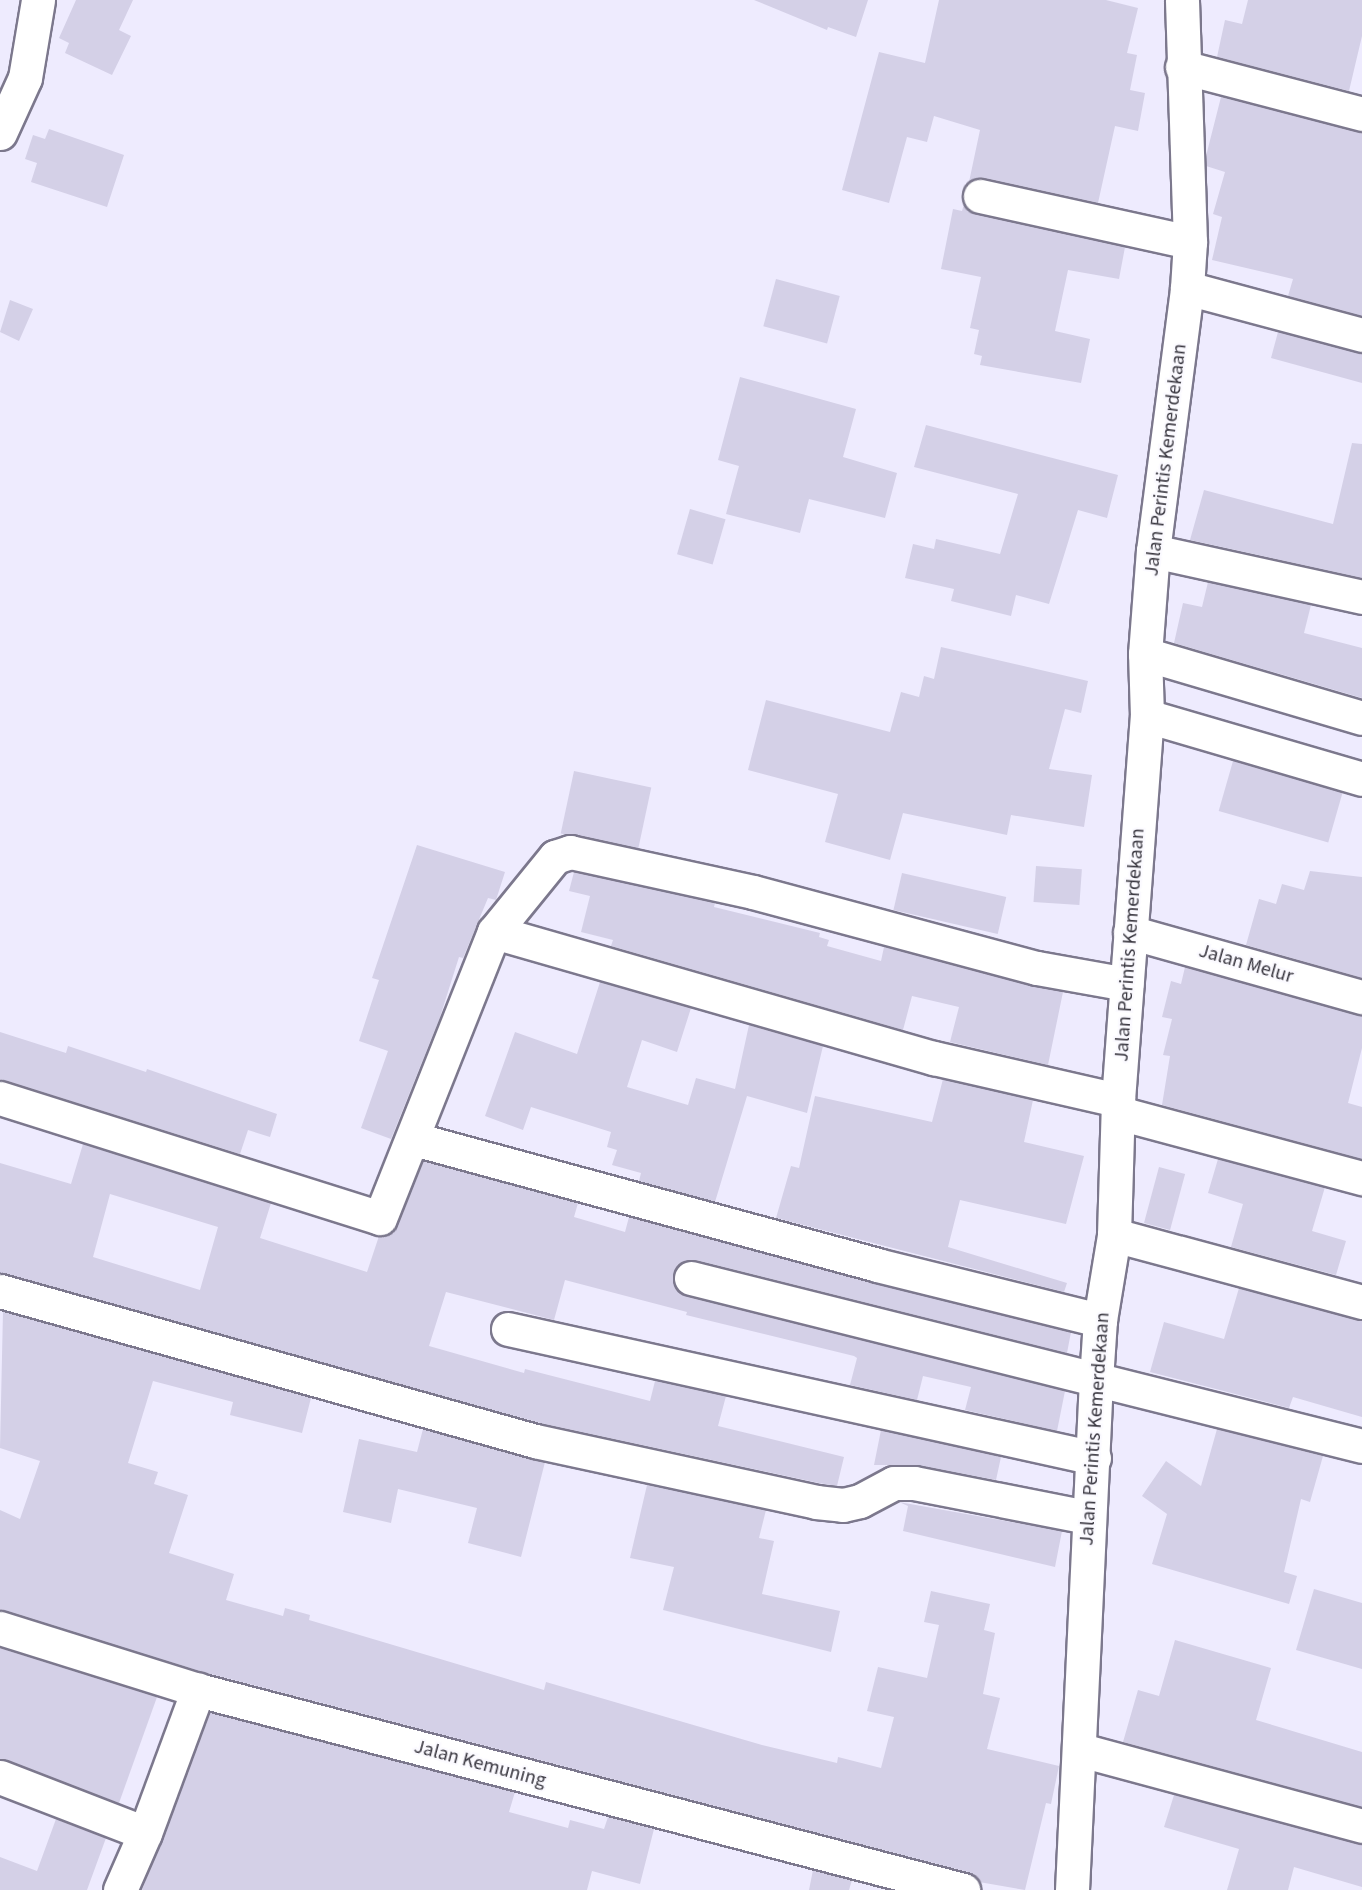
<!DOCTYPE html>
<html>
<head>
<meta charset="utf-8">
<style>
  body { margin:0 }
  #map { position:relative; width:1362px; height:1890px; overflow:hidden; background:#eeebfe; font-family:"Source Sans 3",sans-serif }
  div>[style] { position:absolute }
  .building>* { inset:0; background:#d4d0e7; transform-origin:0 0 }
  .roads { filter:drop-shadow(2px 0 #7c788d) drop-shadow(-2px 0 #7c788d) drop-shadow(0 2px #7c788d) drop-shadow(0 -2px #7c788d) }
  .minor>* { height:33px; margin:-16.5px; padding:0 16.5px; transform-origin:16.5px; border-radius:16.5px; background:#fff }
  span { translate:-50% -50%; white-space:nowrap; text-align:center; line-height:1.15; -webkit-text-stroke:4.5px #fbfaff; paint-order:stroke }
  .street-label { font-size:20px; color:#393740 }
</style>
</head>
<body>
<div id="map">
  <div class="building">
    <i style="clip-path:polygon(76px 0,133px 0,119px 30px,131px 36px,112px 75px,65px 53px,69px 43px,59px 38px)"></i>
    <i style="clip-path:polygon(754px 0,868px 0,856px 37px,828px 27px,827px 30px)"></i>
    <i style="clip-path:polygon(939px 0,1106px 0,1138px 8px,1127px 53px,1137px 55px,1130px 90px,1145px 93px,1138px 131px,1115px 126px,1098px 203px,984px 178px,969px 182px,980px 130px,934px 116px,927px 142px,907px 137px,889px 203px,842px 190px,879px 52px,925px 63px)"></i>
    <i style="clip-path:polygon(1248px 0,1362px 0,1362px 36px,1349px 91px,1217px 57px,1225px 20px,1242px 24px)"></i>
    <i style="clip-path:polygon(1221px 97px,1362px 132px,1362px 316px,1288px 296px,1293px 279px,1212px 260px,1222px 217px,1213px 214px,1225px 172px,1206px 166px,1206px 156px)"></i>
    <i style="clip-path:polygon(49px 129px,124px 155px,107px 207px,31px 182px,37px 163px,25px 159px,33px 135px,45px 139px)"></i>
    <i style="clip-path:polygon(964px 204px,976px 214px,1125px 247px,1119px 279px,1068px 270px,1055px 331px,1090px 339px,1081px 383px,980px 365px,982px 356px,974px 354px,979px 330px,970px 328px,981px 277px,941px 269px,953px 209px,962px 211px)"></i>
    <i style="left:776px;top:279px;width:66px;height:49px;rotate:15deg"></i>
    <i style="clip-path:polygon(10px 300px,33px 309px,19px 341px,0 332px)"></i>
    <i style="clip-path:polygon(1278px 332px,1362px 353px,1362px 383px,1271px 358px)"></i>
    <i style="clip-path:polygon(740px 377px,856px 409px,843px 457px,897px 473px,885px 518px,809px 499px,800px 533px,726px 514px,739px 466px,718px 460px)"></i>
    <i style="clip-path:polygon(926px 425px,1118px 475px,1107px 518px,1078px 510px,1049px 604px,1016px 595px,1011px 616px,951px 601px,954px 589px,905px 578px,913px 544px,934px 549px,936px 539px,1000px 554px,1018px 494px,914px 467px)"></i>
    <i style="clip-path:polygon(1352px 443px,1362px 444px,1362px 578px,1190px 540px,1204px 490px,1333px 524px)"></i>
    <i style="left:690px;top:509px;width:37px;height:47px;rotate:16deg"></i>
    <i style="clip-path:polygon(1208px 582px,1311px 605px,1304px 633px,1362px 648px,1362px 698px,1174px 643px,1183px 603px,1202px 607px)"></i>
    <i style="clip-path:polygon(941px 647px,1088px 681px,1081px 713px,1065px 709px,1049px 769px,1092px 775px,1084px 827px,1011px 815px,1007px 835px,903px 813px,890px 860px,825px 842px,838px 794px,748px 770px,766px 700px,890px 732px,901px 692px,919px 697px,924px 676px,934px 679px)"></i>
    <i style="left:1233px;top:761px;width:114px;height:52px;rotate:16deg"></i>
    <i style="left:574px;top:771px;width:79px;height:64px;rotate:12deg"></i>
    <i style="clip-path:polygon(417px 845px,505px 872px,496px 900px,488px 898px,463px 958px,459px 957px,440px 1017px,391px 1139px,361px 1128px,388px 1051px,359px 1041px,379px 980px,372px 978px)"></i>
    <i style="left:1036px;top:866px;width:46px;height:36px;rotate:4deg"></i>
    <i style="clip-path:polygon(1310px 871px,1362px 877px,1362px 978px,1246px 945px,1259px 899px,1276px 904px,1282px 884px,1304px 890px)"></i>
    <i style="clip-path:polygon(574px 872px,715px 903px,714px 907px,820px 933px,819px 937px,829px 940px,827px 946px,881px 961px,884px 947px,1063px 992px,1048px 1065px,950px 1042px,959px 1007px,912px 996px,903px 1030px,611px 946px,613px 940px,581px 932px,590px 896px,569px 891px)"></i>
    <i style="left:902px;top:873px;width:107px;height:38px;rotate:13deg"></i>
    <i style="clip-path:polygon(1185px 967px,1362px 1015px,1362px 1048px,1348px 1103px,1362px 1107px,1362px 1159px,1162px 1105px,1170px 1056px,1163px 1055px,1172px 1019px,1162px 1017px,1171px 981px,1181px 984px)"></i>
    <i style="clip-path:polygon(600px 982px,691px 1008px,677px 1052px,642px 1040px,627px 1087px,688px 1105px,696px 1078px,735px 1089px,749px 1025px,823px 1046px,807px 1113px,747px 1096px,715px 1202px,639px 1181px,641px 1173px,612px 1165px,617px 1150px,607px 1147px,611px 1132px,531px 1107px,523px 1130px,485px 1116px,515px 1032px,577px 1054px)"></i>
    <i style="clip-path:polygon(0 1032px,66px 1053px,68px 1046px,146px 1072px,147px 1069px,277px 1114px,270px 1137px,248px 1130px,240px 1154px,0 1079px)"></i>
    <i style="clip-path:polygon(943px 1079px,1033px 1100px,1024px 1142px,1084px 1156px,1066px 1224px,960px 1200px,948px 1247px,1067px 1283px,1064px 1292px,776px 1218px,791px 1166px,799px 1168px,815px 1096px,932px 1122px)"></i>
    <i style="clip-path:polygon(evenodd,83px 1144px,271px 1203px,260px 1238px,367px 1272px,379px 1236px,394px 1233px,423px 1161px,578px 1203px,574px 1217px,625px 1232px,629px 1217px,1071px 1332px,1067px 1353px,696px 1260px,678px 1265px,673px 1274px,678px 1291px,686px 1296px,1065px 1391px,1057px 1431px,965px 1410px,971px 1387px,923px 1376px,917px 1400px,850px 1385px,857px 1358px,854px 1356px,686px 1315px,687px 1312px,565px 1280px,554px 1320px,446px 1292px,429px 1346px,524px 1373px,525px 1369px,650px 1401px,655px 1381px,726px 1396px,718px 1426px,844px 1457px,837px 1486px,819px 1483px,540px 1423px,0 1273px,0 1163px,71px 1184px,83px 1144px,110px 1194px,218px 1227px,200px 1290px,93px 1257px,110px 1194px)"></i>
    <i style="clip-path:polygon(1218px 1159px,1325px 1187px,1312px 1231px,1346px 1241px,1336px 1275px,1231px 1247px,1243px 1204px,1208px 1193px)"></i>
    <i style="left:1159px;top:1167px;width:27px;height:58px;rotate:15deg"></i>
    <i style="clip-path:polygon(1239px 1288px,1362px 1320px,1362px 1417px,1293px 1397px,1289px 1408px,1150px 1372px,1164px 1322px,1224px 1339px)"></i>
    <i style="clip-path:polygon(3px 1311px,311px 1398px,302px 1433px,230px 1415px,233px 1402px,153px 1381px,128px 1463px,158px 1472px,154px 1484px,188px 1495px,169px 1553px,234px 1574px,226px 1600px,283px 1616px,285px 1608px,310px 1615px,309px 1620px,544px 1690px,546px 1682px,762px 1745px,837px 1763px,838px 1757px,881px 1768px,894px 1717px,867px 1711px,878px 1667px,927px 1678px,939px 1625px,924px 1622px,931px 1591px,990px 1604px,984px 1630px,995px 1633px,983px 1694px,1000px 1698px,987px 1749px,1059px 1766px,1051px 1804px,1046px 1803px,1025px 1890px,979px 1882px,968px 1872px,203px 1672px,0 1610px,0 1510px,20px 1519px,40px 1461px,0 1448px)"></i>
    <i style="clip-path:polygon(423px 1429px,545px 1462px,521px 1557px,468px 1543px,477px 1508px,398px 1489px,391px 1523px,343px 1512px,359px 1439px,417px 1452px)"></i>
    <i style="clip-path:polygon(1217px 1429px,1323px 1456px,1310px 1502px,1301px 1499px,1284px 1572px,1297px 1576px,1289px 1604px,1152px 1564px,1167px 1514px,1142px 1496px,1166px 1461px,1201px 1486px)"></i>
    <i style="clip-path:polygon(881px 1430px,1001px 1457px,996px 1480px,917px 1465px,874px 1465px)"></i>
    <i style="clip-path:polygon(647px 1485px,766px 1510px,759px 1538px,774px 1541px,762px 1594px,840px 1611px,831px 1652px,663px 1610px,674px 1567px,630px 1558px)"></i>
    <i style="clip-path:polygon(899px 1502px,1062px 1531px,1055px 1567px,903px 1531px,908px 1506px)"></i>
    <i style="clip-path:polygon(1314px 1589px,1362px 1603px,1362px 1669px,1296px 1650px)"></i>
    <i style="clip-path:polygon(1175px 1640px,1271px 1668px,1256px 1720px,1362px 1752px,1362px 1807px,1123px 1742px,1138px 1690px,1159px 1696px)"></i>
    <i style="clip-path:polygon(0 1648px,157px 1697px,119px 1803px,0 1759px)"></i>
    <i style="clip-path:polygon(210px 1712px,515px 1792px,509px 1812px,568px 1828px,570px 1820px,604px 1829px,608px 1817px,654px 1829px,640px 1884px,592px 1871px,587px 1890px,142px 1890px)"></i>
    <i style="clip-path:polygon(1174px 1795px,1362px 1844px,1362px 1887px,1294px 1867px,1288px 1890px,1227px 1890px,1239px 1849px,1164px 1827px)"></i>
    <i style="clip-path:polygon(56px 1819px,106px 1838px,87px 1890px,0 1890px,0 1857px,37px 1871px)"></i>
    <i style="clip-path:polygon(813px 1870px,852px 1880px,849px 1890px,809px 1890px)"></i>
  </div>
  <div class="roads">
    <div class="minor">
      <i style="left:1182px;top:67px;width:186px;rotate:14.6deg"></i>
      <i style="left:0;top:133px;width:60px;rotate:-65.6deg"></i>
      <i style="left:25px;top:78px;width:79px;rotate:-80.5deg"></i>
      <i style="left:980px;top:196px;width:215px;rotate:12.4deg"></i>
      <i style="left:1187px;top:288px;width:181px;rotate:15deg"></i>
      <i style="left:1153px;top:551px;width:214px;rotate:12.4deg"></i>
      <i style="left:1145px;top:654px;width:226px;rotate:16.4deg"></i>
      <i style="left:1147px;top:716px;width:224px;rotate:16.3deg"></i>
      <i style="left:494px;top:932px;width:458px;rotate:16deg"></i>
      <i style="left:934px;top:1058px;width:189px;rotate:12.9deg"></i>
      <i style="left:1130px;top:932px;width:241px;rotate:15.7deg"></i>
      <i style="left:0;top:1098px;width:398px;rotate:17.5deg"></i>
      <i style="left:380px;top:1218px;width:308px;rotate:-68.3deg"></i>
      <i style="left:494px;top:932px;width:97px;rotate:-50.9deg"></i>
      <i style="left:555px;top:857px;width:16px;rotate:-18deg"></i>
      <i style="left:570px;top:852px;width:187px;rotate:12.3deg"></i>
      <i style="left:753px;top:892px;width:294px;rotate:15deg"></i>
      <i style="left:1037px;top:968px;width:91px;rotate:10.1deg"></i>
      <i style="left:1119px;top:1113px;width:252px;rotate:15deg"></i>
      <i style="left:414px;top:1139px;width:480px;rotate:15.2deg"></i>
      <i style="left:877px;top:1265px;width:230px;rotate:13.9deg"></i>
      <i style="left:1114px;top:1235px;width:257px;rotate:15.1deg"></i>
      <i style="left:691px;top:1278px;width:692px;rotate:14.06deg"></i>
      <i style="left:0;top:1291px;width:556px;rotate:15.66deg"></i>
      <i style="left:535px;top:1441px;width:288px;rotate:12.2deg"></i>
      <i style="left:816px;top:1502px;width:27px;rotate:6deg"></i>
      <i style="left:843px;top:1505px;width:17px;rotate:-13deg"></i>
      <i style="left:860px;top:1501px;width:38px;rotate:-28deg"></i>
      <i style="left:894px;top:1483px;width:20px"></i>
      <i style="left:914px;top:1483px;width:177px;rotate:11.1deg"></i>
      <i style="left:508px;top:1329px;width:600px;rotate:12.41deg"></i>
      <i style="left:0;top:1628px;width:207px;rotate:17.4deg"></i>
      <i style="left:198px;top:1690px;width:791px;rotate:14.65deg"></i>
      <i style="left:1081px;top:1750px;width:291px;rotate:15.1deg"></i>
      <i style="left:0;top:1777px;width:155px;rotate:21.1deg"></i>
      <i style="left:120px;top:1890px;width:62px;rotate:-66.3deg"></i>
      <i style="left:145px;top:1833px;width:153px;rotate:-69.7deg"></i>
      <i style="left:1072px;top:1890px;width:511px;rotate:-87.31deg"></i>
      <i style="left:1096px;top:1380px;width:60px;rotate:-86.2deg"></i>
      <i style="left:1100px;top:1320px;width:86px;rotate:-80.6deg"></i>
      <i style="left:1114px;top:1235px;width:135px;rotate:-88.3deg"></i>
      <i style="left:1118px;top:1100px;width:385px;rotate:-85.7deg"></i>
      <i style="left:1147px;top:716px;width:62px;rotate:-91.8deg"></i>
      <i style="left:1145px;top:654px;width:103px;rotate:-85.6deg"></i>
      <i style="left:1153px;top:551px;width:265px;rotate:-82.6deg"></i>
      <i style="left:1187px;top:288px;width:46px;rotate:-86.3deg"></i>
      <i style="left:1190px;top:242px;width:242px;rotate:-91.9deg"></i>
    </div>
  </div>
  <div class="street-label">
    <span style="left:1166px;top:460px;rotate:-83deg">Jalan Perintis Kemerdekaan</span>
    <span style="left:1130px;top:945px;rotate:-86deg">Jalan Perintis Kemerdekaan</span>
    <span style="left:1246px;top:964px;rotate:16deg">Jalan Melur</span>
    <span style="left:1095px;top:1429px;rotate:-86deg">Jalan Perintis Kemerdekaan</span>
    <span style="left:480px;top:1764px;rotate:15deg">Jalan Kemuning</span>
  </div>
</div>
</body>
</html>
